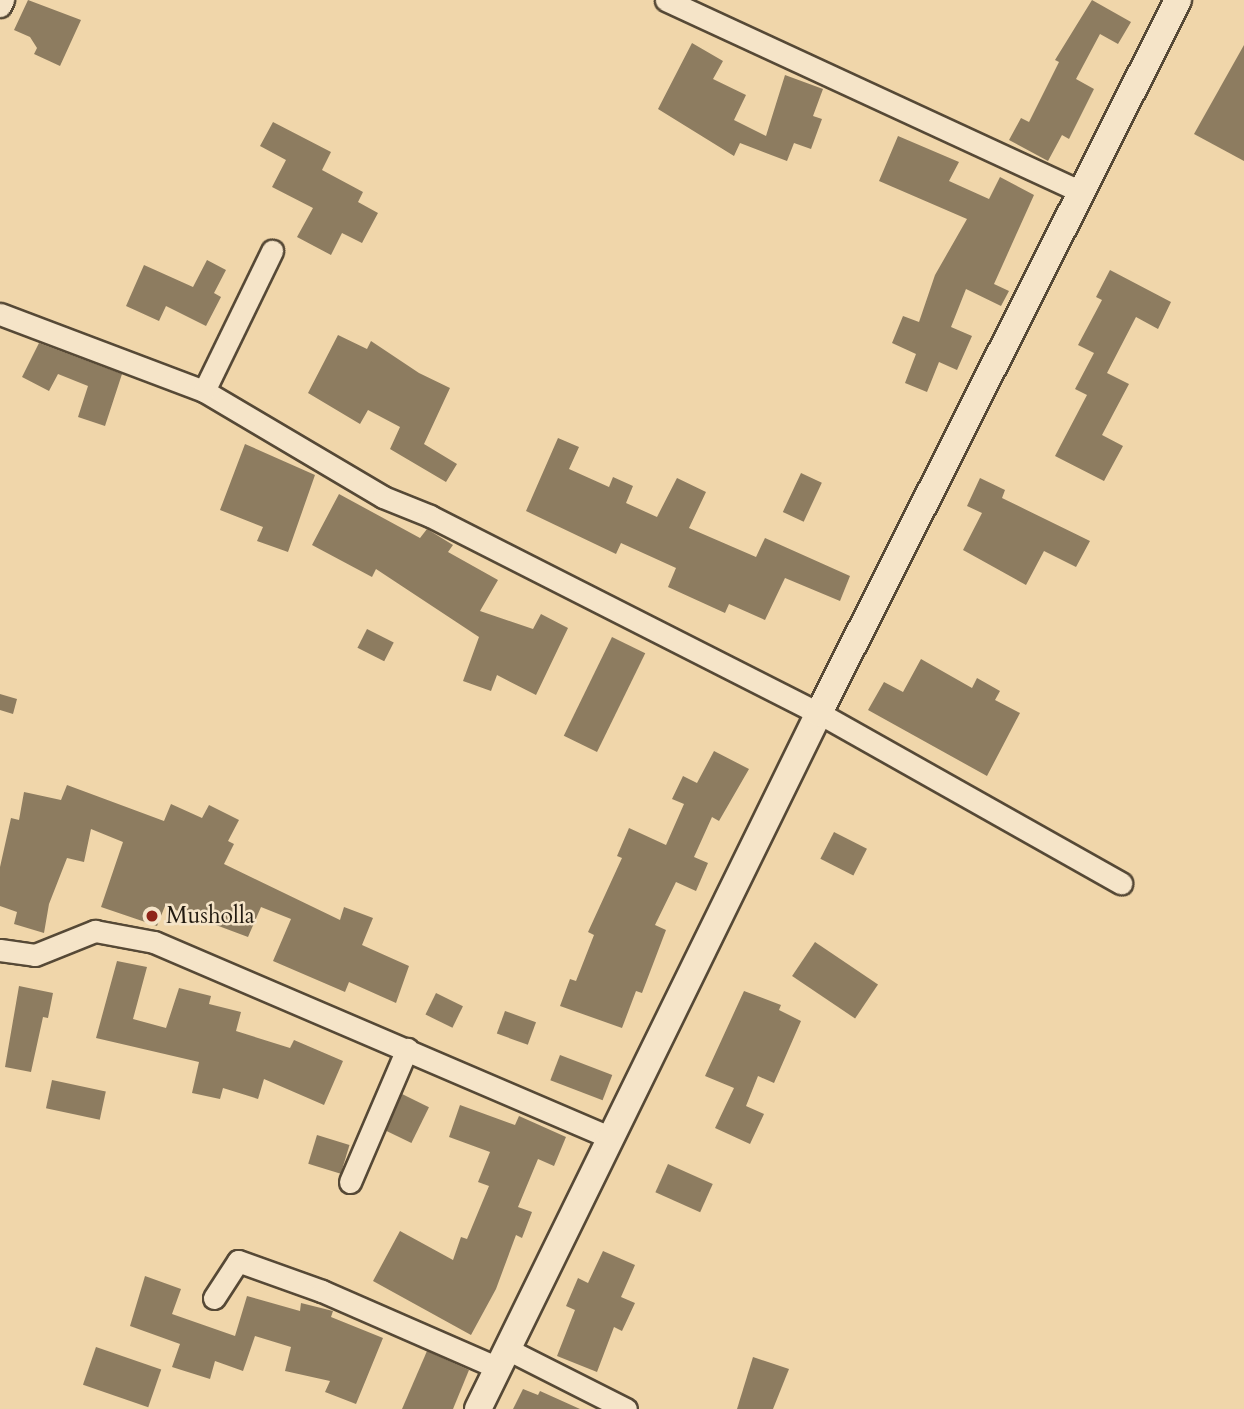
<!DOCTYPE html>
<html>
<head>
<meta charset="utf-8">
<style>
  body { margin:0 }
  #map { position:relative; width:1244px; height:1409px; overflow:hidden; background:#f0d6aa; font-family:Cardo,serif }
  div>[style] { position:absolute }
  .building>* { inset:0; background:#8d7c60; transform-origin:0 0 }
  .roads { filter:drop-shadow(2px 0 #564936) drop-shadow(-2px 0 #564936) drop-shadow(0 2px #564936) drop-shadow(0 -2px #564936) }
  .minor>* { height:21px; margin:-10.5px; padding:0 10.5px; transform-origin:10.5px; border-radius:10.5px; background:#f5e4c8 }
  .tertiary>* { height:26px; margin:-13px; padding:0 13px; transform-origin:13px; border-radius:13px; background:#f5e4c8 }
  .dots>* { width:19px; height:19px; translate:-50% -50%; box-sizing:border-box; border:4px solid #f5e4c8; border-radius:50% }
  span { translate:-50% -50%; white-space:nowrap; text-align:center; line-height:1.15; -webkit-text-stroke:5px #f5e4c8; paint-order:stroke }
  .poi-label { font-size:23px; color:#221a10 }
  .left { translate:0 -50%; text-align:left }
</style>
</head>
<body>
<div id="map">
  <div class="building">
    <i style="clip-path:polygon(28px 0,81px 20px,60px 66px,34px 54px,37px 48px,30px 37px,14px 30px)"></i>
    <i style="clip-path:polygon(1092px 0,1131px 22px,1118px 44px,1100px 34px,1076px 79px,1094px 89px,1069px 139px,1062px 135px,1048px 161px,1009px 140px,1021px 118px,1029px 122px,1059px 62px,1055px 60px)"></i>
    <i style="clip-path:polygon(692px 43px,723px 61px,713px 79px,746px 95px,734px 120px,766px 136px,785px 75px,823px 89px,813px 116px,822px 119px,811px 149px,794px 143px,787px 161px,740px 143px,734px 156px,658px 109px)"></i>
    <i style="clip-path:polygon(1244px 45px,1244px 161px,1194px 134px)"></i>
    <i style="clip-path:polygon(273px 122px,331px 152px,322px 170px,363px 192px,358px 202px,378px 213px,362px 243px,342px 233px,331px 255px,297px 237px,313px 208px,272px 187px,286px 160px,260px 146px)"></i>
    <i style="clip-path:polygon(898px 136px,959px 162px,949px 181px,989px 199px,1000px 177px,1034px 195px,994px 284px,1009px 291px,1001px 306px,966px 289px,951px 327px,972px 336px,957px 370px,939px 362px,927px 392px,905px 383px,916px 354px,892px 343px,903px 316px,919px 322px,935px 275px,967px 219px,879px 181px)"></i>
    <i style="clip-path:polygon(207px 260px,226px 270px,214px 293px,221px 297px,206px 326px,166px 306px,159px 321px,126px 306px,144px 265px,193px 287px)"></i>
    <i style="clip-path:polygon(1110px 270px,1171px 302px,1158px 329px,1136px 317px,1107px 373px,1129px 384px,1102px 435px,1123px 446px,1104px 481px,1055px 456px,1087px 395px,1075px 389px,1094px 353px,1078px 345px,1102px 300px,1096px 297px)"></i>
    <i style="clip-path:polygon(338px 335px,367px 349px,371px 341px,419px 373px,450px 388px,424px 444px,457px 464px,446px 482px,390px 449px,400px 427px,368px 410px,360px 424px,308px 393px)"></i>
    <i style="clip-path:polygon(39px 343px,122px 374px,105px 426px,78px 417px,88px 386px,58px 374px,49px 391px,22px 377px)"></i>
    <i style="clip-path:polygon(558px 438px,579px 447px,569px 469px,609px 487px,613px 477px,633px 486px,626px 503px,657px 517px,677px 478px,706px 492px,689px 528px,756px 557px,765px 538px,850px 576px,840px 601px,785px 578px,765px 620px,729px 604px,725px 613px,668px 587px,676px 568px,621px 543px,616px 554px,526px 511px)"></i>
    <i style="clip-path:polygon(245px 444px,315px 475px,288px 552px,257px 541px,263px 527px,220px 510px)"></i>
    <i style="left:801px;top:473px;width:23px;height:43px;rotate:25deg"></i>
    <i style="clip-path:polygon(980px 478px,1005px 490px,1002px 498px,1090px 541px,1076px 567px,1044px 551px,1026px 585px,963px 550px,982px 513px,967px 506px)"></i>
    <i style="clip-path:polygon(339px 494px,420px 538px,427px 529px,453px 545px,448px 552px,498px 580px,480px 611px,533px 629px,541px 614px,568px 628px,536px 695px,497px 675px,491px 691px,463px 681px,479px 637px,376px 569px,372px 577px,312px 545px)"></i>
    <i style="left:367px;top:629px;width:30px;height:21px;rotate:27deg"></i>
    <i style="left:612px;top:637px;width:37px;height:110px;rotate:26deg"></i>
    <i style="clip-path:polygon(921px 659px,972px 688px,977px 678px,1000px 691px,995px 700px,1020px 713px,987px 776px,868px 710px,884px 682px,903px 692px)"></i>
    <i style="clip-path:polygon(0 694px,17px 699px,13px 714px,0 710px)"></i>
    <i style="clip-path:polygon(714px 751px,749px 769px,719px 821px,712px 817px,694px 857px,708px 863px,696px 891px,676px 882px,655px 925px,666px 930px,642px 993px,636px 991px,622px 1028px,560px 1006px,570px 979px,576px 981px,594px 935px,588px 932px,622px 858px,617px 856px,629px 828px,666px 845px,684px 804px,672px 799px,683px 776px,697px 783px)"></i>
    <i style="clip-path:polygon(67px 785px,164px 821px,171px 804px,202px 818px,209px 805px,239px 820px,228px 841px,234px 844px,224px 864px,340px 920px,344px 907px,373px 918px,362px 945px,409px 966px,396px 1003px,349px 982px,345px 992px,273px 961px,291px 919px,261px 907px,248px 937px,165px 906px,157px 926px,101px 907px,123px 842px,91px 829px,84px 862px,67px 858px,49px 904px,44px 933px,14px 924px,17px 912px,0 906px,0 867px,11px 818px,19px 820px,24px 792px,61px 800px)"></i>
    <i style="left:834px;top:832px;width:37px;height:30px;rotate:27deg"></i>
    <i style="left:815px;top:942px;width:76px;height:41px;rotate:34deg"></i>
    <i style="clip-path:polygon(117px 961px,147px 967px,133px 1019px,166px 1028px,179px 988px,211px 996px,209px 1004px,241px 1012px,236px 1031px,290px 1048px,294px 1040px,343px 1061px,324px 1105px,264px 1079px,258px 1099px,223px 1088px,220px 1099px,192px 1093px,199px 1062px,96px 1038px)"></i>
    <i style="clip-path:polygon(19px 986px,53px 993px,48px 1018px,43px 1017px,31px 1072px,5px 1067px)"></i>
    <i style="clip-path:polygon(744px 991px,781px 1005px,779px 1010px,801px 1021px,774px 1083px,758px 1076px,746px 1106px,764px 1114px,750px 1144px,715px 1128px,734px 1088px,705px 1076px)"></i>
    <i style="left:436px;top:993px;width:30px;height:24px;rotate:26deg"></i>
    <i style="left:505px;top:1011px;width:33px;height:24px;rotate:20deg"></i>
    <i style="left:560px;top:1055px;width:56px;height:27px;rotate:21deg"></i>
    <i style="left:52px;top:1080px;width:55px;height:29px;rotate:12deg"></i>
    <i style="left:402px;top:1094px;width:30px;height:40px;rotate:26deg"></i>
    <i style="clip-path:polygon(460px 1105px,515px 1125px,519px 1116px,566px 1137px,554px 1166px,538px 1159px,518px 1207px,532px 1212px,522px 1238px,516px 1235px,496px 1289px,471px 1335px,373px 1281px,400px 1231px,453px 1260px,461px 1237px,467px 1239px,489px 1186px,478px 1182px,490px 1152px,449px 1137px)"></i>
    <i style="left:317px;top:1135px;width:34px;height:30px;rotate:17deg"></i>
    <i style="left:668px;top:1164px;width:49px;height:31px;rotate:24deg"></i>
    <i style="clip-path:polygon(603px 1251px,635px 1265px,621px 1297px,635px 1303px,622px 1331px,614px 1327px,597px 1372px,557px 1356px,575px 1310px,566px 1306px,578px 1278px,588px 1283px)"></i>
    <i style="clip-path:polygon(145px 1276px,181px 1289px,172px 1314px,235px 1336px,247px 1296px,300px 1311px,301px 1303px,333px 1311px,331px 1317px,383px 1338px,356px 1404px,325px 1392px,330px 1381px,285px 1371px,291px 1347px,255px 1336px,243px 1371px,215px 1361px,210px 1379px,172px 1367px,180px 1344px,130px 1326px)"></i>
    <i style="left:96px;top:1347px;width:69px;height:40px;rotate:19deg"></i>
    <i style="clip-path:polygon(427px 1351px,469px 1370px,453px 1409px,402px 1409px)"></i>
    <i style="clip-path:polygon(753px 1357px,789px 1369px,773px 1409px,737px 1409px)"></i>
    <i style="clip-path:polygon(523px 1389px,538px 1395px,540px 1391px,580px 1409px,513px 1409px)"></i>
  </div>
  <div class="roads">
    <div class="minor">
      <i style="left:666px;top:0;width:456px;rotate:24.8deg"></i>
      <i style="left:0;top:6px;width:7px;rotate:-63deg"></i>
      <i style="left:0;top:314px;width:218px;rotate:20.7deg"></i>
      <i style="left:204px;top:391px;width:208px;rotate:30.6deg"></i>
      <i style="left:383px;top:497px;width:51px;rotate:22deg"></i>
      <i style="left:430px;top:516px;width:436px;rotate:26.9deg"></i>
      <i style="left:819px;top:713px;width:347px;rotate:29.4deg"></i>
      <i style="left:204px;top:391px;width:156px;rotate:-64.1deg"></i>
      <i style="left:0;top:950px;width:35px;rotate:8deg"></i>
      <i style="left:35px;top:955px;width:65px;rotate:-21.8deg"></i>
      <i style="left:95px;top:931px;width:60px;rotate:10.6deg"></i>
      <i style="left:154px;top:942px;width:495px;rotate:23.2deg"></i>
      <i style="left:350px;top:1182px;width:145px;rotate:-66.8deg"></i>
      <i style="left:214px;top:1298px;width:44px;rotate:-57deg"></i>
      <i style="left:238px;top:1261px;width:89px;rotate:19.7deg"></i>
      <i style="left:322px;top:1291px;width:192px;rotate:23.6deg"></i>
      <i style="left:509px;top:1350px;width:131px;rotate:26.8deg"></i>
    </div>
    <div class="tertiary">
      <i style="left:478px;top:1409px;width:775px;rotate:-63.9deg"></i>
      <i style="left:819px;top:713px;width:798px;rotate:-63.27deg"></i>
    </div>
  </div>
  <div class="dots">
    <i style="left:152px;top:916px;background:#8f2418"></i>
  </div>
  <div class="poi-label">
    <span class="left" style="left:166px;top:916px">Musholla</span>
  </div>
</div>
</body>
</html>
